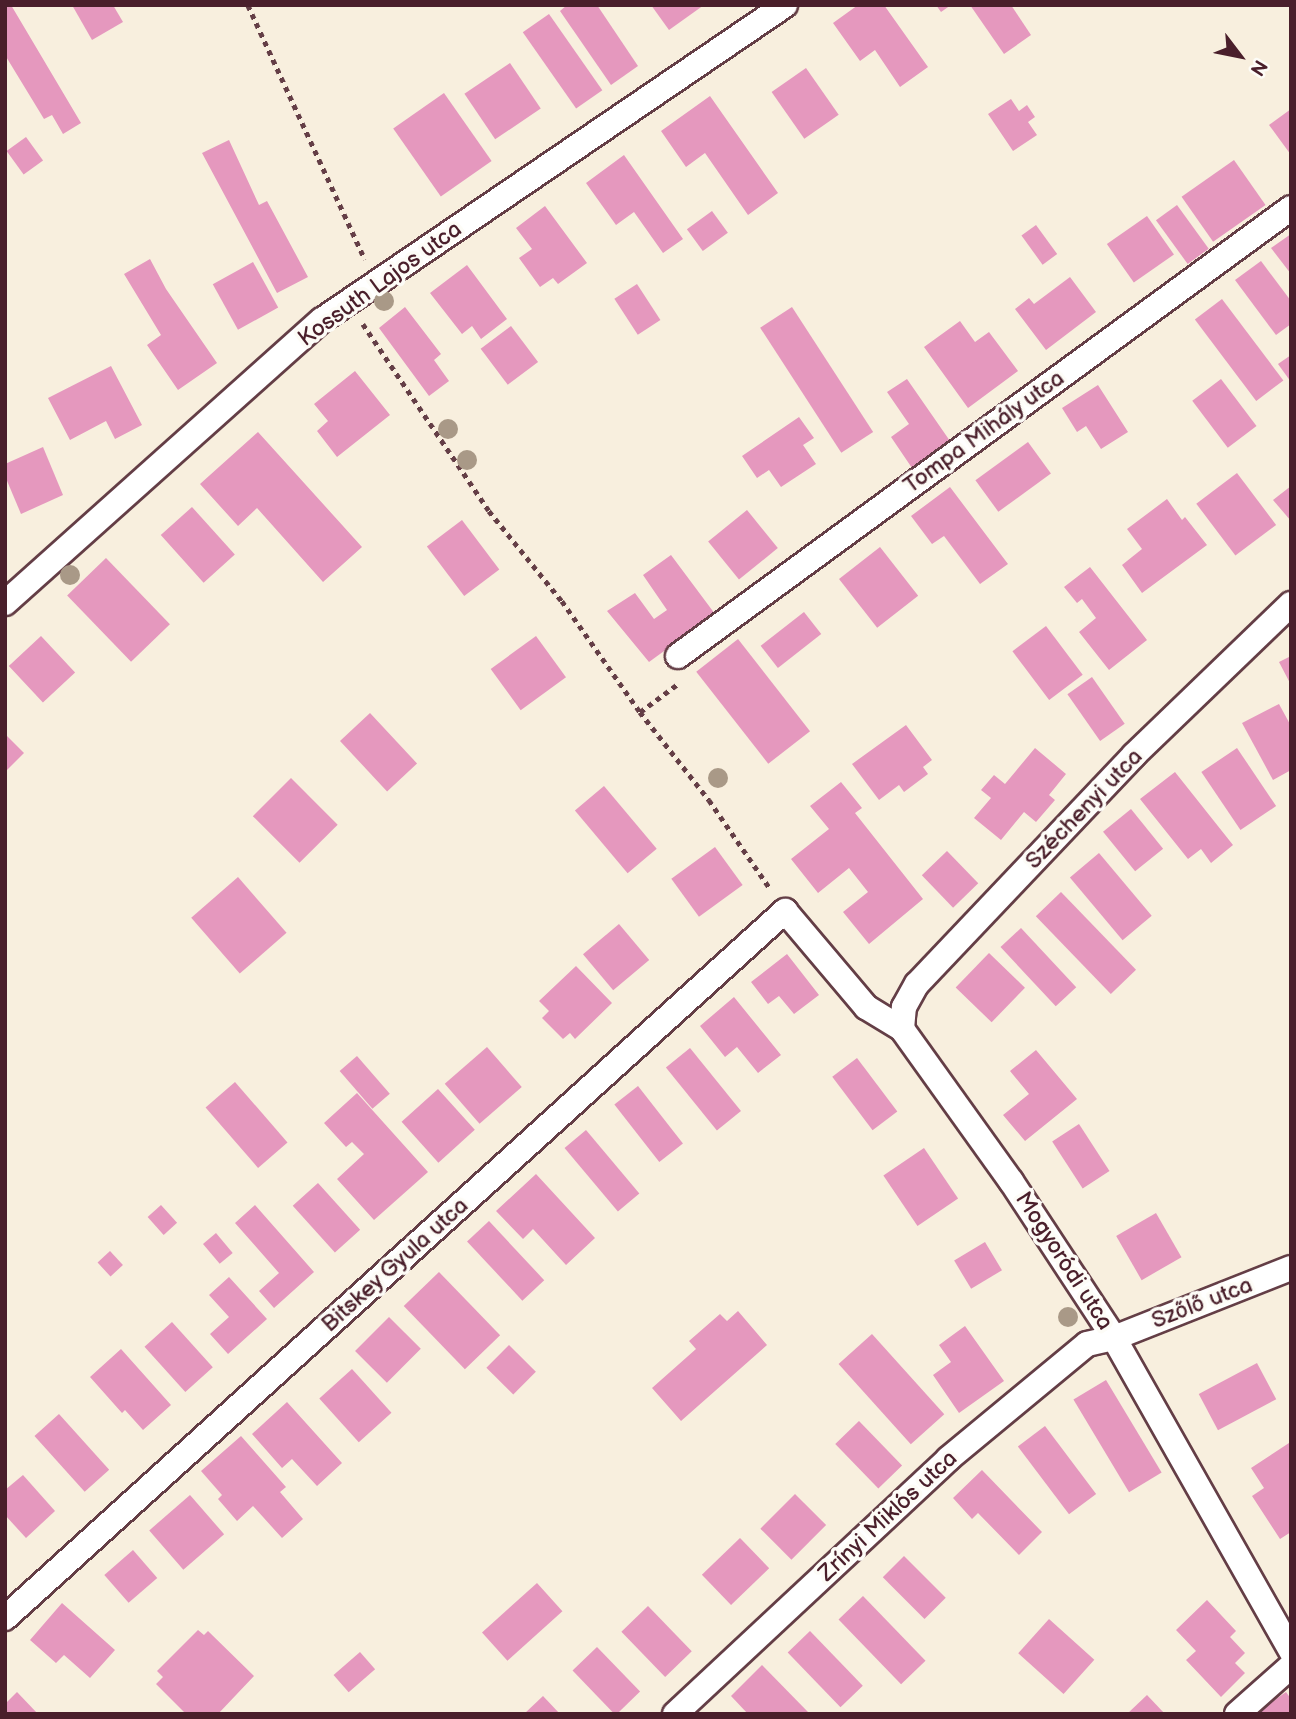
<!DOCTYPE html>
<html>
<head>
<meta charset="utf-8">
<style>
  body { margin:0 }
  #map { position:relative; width:1296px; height:1719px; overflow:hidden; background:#f8efde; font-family:"Balsamiq Sans",sans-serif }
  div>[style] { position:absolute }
  .building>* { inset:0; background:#e598be; transform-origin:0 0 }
  .path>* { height:4.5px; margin-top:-2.25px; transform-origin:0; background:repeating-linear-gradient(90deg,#643e46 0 5px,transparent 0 10px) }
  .roads { filter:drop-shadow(2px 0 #643e46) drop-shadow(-2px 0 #643e46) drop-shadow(0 2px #643e46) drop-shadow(0 -2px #643e46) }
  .street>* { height:24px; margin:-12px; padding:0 12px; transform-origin:12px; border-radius:12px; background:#fff }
  .trees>* { width:20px; height:20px; margin:-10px; border-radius:50%; background:#a99987 }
  span { translate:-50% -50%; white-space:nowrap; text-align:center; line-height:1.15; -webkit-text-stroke:7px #fdfcf7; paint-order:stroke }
  .street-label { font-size:23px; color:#4a1f2b }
  .frame { position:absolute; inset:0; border:7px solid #4a1f2b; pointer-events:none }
  .north { position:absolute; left:1205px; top:21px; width:70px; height:70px; -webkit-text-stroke:5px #fdfcf7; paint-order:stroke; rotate:122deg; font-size:19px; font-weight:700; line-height:28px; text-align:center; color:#4a1f2b }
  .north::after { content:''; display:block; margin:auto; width:24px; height:32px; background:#4a1f2b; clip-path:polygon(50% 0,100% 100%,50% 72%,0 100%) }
</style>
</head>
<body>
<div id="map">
  <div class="building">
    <i style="clip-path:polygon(5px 5px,11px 5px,81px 123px,63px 134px,52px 115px,44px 119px,5px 55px)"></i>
    <i style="clip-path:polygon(72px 5px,113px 5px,123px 22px,92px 40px)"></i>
    <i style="clip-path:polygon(567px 5px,597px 5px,638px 66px,611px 85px,560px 11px)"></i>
    <i style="clip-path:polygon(651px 5px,704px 5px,669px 30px)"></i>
    <i style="clip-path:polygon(858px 5px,884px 5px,928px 67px,900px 87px,875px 50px,860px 61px,833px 23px)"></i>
    <i style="clip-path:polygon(936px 5px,951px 5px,941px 12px)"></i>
    <i style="clip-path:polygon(970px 5px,1011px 5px,1031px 35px,1004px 54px)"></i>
    <i style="left:549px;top:14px;width:93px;height:32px;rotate:55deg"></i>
    <i style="left:510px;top:63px;width:55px;height:55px;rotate:56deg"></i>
    <i style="left:806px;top:68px;width:57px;height:42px;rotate:55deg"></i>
    <i style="left:444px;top:93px;width:83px;height:62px;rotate:55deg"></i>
    <i style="clip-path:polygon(710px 96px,778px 193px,748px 215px,705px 153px,686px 167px,661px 131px)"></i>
    <i style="clip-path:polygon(1011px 99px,1019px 111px,1027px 105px,1035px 117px,1028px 122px,1037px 135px,1013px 151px,988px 114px)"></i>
    <i style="clip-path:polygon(1291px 109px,1291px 155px,1269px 125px)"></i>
    <i style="left:26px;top:137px;width:29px;height:24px;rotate:54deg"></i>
    <i style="clip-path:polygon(229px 140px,259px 205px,267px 201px,308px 277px,277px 293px,202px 153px)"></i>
    <i style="clip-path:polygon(624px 155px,683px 239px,663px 253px,634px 212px,616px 225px,586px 183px)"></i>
    <i style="left:1234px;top:160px;width:55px;height:64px;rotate:55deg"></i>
    <i style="left:1177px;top:205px;width:54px;height:26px;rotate:54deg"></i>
    <i style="clip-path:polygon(545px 206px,587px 263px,558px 284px,553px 278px,540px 287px,519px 258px,532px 249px,516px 228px)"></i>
    <i style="left:712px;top:211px;width:27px;height:31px;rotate:54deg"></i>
    <i style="left:1147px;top:216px;width:47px;height:49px;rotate:55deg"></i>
    <i style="left:1036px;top:225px;width:36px;height:18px;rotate:54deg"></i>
    <i style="clip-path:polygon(1291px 234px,1291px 274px,1271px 248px)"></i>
    <i style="clip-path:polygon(150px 259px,166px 289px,217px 363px,178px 390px,147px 345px,161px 335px,124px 274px)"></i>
    <i style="clip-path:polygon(1261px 261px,1291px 301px,1291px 324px,1276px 335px,1235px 280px)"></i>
    <i style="left:253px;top:262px;width:52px;height:46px;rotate:61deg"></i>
    <i style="clip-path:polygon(467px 265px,507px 319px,481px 339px,472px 326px,462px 334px,430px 293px)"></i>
    <i style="clip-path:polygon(1070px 277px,1096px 312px,1046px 350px,1015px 309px,1029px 298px,1034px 304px)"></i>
    <i style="left:637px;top:284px;width:43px;height:27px;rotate:57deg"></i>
    <i style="left:1222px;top:299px;width:102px;height:34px;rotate:53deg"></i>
    <i style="clip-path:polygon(405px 307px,441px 354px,434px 360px,449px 381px,429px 396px,379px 328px)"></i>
    <i style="left:792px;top:307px;width:149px;height:38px;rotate:57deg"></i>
    <i style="clip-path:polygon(960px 321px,975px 342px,989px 332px,1018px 371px,968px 408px,924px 347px)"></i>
    <i style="left:511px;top:326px;width:45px;height:38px;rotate:53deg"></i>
    <i style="clip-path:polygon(1291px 355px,1291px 382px,1278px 364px)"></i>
    <i style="clip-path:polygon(111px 366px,142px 425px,115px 439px,106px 421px,70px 440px,48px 398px)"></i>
    <i style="clip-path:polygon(355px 371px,390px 415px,337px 457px,317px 431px,328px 421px,314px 404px)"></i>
    <i style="clip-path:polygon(907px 379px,950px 441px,912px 468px,891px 437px,909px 424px,887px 392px)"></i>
    <i style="left:1221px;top:379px;width:59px;height:36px;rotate:53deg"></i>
    <i style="clip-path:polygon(1098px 385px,1128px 432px,1101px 449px,1086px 426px,1077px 432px,1062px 408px)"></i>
    <i style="clip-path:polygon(799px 417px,814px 438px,803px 445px,816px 464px,781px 487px,769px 470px,757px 478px,742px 456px)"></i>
    <i style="clip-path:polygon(258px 432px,362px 547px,323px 582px,257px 508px,238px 526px,200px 484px)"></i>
    <i style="left:1028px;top:442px;width:39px;height:65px;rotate:54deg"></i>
    <i style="clip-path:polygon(43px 447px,63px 495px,21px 514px,5px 476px,5px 464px)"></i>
    <i style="left:1237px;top:473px;width:65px;height:51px;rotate:53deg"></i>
    <i style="clip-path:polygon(1291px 486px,1291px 521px,1273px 500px)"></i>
    <i style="clip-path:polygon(950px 487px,1008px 564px,980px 584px,944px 536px,932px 544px,911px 516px)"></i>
    <i style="clip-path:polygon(1167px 499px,1182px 520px,1185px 517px,1207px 545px,1142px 593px,1122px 565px,1142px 549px,1127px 529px)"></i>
    <i style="left:192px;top:507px;width:64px;height:42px;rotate:48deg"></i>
    <i style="left:747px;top:510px;width:49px;height:50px;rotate:51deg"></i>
    <i style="left:462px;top:520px;width:62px;height:44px;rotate:53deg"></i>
    <i style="left:880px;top:547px;width:62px;height:52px;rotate:52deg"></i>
    <i style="clip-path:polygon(671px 555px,715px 614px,649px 662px,607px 611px,635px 593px,654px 619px,667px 610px,643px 575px)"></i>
    <i style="left:106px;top:558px;width:92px;height:54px;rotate:46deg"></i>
    <i style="clip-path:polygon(1090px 567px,1147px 640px,1109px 670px,1079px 632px,1096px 618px,1082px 599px,1077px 603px,1064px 587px)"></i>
    <i style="left:804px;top:612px;width:28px;height:55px;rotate:52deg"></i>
    <i style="left:1046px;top:626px;width:61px;height:42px;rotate:53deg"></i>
    <i style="left:41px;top:636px;width:50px;height:44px;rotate:47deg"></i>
    <i style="left:536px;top:636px;width:51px;height:56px;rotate:54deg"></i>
    <i style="left:738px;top:639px;width:117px;height:53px;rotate:52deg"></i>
    <i style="clip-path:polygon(1291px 656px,1291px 685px,1279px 662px)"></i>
    <i style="left:1092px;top:677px;width:57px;height:30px;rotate:55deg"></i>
    <i style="clip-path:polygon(1279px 704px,1291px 726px,1291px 770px,1273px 780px,1242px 723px)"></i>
    <i style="left:370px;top:713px;width:69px;height:41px;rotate:47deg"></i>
    <i style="clip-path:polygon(906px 725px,932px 760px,923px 767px,928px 774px,904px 792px,899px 785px,879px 800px,852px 764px)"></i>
    <i style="clip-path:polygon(5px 734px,24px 753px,5px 772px)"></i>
    <i style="clip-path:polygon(1035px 748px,1066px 774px,1049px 795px,1055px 800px,1036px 822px,1024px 812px,1001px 840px,974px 818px,991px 798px,981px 790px,994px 775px,1005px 784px)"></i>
    <i style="left:1237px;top:748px;width:70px;height:43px;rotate:56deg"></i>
    <i style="clip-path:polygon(1175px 772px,1233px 845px,1211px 863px,1201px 849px,1188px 859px,1140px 799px)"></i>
    <i style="left:291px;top:778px;width:66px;height:54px;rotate:45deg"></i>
    <i style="clip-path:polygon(841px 782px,862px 808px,855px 813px,923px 899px,869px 944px,843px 912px,868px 892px,849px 868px,818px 893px,791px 859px,829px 829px,810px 806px)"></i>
    <i style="left:604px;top:786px;width:82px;height:38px;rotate:50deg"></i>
    <i style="left:1131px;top:809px;width:51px;height:36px;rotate:51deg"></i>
    <i style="left:715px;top:847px;width:47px;height:54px;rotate:54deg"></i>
    <i style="left:947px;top:851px;width:45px;height:35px;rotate:46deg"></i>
    <i style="left:1099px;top:853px;width:82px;height:38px;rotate:50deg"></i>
    <i style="left:238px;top:877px;width:74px;height:62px;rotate:49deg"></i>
    <i style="left:1061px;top:892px;width:108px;height:35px;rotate:46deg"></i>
    <i style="left:619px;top:924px;width:47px;height:47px;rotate:50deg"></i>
    <i style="left:1021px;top:928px;width:81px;height:28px;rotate:47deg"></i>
    <i style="left:989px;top:953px;width:50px;height:48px;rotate:44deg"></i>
    <i style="clip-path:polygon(787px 954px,819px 995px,794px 1014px,779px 996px,768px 1004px,751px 982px)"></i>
    <i style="clip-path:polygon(576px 966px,612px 1003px,575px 1039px,570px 1033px,563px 1039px,542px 1018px,549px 1011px,539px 1001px)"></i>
    <i style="clip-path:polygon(734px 997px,781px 1055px,758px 1073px,737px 1047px,725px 1057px,700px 1026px)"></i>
    <i style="left:487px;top:1047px;width:53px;height:56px;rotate:49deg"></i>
    <i style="left:690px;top:1048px;width:81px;height:31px;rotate:51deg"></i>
    <i style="clip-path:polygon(1036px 1050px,1077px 1099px,1025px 1141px,1003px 1115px,1029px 1094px,1010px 1071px)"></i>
    <i style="left:357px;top:1056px;width:50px;height:23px;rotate:49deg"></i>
    <i style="left:857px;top:1058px;width:67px;height:31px;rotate:53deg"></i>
    <i style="left:235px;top:1082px;width:80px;height:39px;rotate:49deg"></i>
    <i style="left:638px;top:1086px;width:73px;height:30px;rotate:52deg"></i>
    <i style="left:438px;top:1089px;width:55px;height:49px;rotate:48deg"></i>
    <i style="clip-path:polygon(357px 1093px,428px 1172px,374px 1220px,337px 1179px,364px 1154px,352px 1142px,346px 1147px,324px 1123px)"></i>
    <i style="left:1079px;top:1124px;width:56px;height:32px;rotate:57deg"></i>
    <i style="left:586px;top:1130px;width:83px;height:28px;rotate:50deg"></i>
    <i style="left:924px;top:1148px;width:61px;height:49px;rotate:56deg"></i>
    <i style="clip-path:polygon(536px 1174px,595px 1238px,566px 1265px,533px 1229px,523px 1239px,496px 1211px)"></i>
    <i style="left:318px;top:1183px;width:63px;height:34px;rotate:48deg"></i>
    <i style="left:161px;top:1205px;width:24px;height:18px;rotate:48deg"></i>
    <i style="clip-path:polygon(255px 1205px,314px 1272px,274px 1308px,259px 1291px,279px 1273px,235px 1223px)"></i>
    <i style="left:1156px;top:1213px;width:51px;height:46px;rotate:60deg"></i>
    <i style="left:489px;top:1221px;width:81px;height:30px;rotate:47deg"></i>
    <i style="left:216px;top:1233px;width:26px;height:17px;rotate:50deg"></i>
    <i style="left:985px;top:1242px;width:33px;height:36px;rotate:59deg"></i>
    <i style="left:110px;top:1251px;width:19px;height:17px;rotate:47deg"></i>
    <i style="left:439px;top:1272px;width:88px;height:49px;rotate:46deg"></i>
    <i style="clip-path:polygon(229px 1277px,267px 1319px,228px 1354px,210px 1334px,229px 1317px,209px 1295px)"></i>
    <i style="clip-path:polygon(738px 1311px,767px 1345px,681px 1421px,652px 1388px,696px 1349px,689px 1341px,720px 1314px,727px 1321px)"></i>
    <i style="left:389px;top:1317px;width:45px;height:48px;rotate:45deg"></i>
    <i style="left:172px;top:1322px;width:61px;height:37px;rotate:48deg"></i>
    <i style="clip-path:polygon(965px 1326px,1004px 1381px,959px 1413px,933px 1375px,951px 1362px,939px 1345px)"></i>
    <i style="left:872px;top:1334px;width:108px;height:45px;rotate:48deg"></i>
    <i style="left:509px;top:1345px;width:38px;height:32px;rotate:45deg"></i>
    <i style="clip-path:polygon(121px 1349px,171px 1405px,143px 1430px,125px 1410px,122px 1413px,90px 1377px)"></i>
    <i style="left:1257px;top:1363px;width:41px;height:66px;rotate:62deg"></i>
    <i style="left:352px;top:1369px;width:59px;height:44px;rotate:48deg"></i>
    <i style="left:1106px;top:1380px;width:108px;height:38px;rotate:59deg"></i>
    <i style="clip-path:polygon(287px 1402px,342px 1463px,317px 1486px,292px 1459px,282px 1468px,252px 1434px)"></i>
    <i style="left:59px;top:1414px;width:75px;height:33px;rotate:48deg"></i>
    <i style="left:859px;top:1421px;width:62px;height:33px;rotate:46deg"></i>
    <i style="left:1045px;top:1426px;width:85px;height:34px;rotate:53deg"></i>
    <i style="clip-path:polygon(241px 1436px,286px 1487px,280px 1492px,303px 1519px,282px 1538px,253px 1506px,237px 1521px,218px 1499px,222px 1495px,201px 1471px)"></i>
    <i style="clip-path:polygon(1289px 1443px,1291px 1532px,1280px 1539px,1252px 1496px,1264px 1488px,1251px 1468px)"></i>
    <i style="clip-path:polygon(982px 1470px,1042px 1532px,1019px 1555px,978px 1513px,972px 1519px,953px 1498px)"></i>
    <i style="clip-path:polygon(23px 1475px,55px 1511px,26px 1538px,5px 1515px,5px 1490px)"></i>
    <i style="left:795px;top:1494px;width:44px;height:49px;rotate:45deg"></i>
    <i style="left:190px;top:1495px;width:52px;height:54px;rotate:49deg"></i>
    <i style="left:740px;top:1538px;width:42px;height:53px;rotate:46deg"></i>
    <i style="left:133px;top:1550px;width:37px;height:38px;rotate:49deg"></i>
    <i style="left:904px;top:1556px;width:59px;height:30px;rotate:45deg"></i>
    <i style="left:537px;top:1583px;width:38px;height:74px;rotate:48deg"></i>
    <i style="left:863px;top:1596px;width:90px;height:34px;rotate:46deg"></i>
    <i style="clip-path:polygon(1207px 1600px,1236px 1631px,1230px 1637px,1245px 1653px,1235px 1663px,1245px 1673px,1221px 1697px,1186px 1660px,1196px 1651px,1176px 1630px)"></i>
    <i style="clip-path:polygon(62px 1603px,115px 1650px,90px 1678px,64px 1655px,56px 1663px,30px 1640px)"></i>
    <i style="left:648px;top:1606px;width:63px;height:37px;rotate:46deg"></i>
    <i style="left:1049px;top:1619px;width:61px;height:46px;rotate:42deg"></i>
    <i style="clip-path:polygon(198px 1630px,204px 1635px,208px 1631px,254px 1676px,218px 1714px,186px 1714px,156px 1684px,163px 1677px,157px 1671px)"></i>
    <i style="left:810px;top:1631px;width:76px;height:31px;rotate:46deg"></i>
    <i style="left:597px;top:1647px;width:62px;height:34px;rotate:46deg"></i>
    <i style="left:360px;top:1652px;width:23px;height:35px;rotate:49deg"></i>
    <i style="clip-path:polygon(762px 1665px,808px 1712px,806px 1714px,748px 1714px,731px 1696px)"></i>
    <i style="clip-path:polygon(17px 1692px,38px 1714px,5px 1714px,5px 1704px)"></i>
    <i style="clip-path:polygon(1286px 1692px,1291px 1699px,1291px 1714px,1255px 1714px)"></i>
    <i style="clip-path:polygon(1147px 1695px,1165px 1714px,1127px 1714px)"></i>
    <i style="clip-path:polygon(543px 1696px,560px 1714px,524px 1714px)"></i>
  </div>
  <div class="path">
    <i style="left:248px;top:5px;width:280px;rotate:65.3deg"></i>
    <i style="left:363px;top:324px;width:225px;rotate:56deg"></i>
    <i style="left:489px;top:511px;width:116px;rotate:51deg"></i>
    <i style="left:562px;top:601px;width:136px;rotate:54.9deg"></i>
    <i style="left:640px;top:712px;width:112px;rotate:51.9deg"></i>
    <i style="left:709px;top:800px;width:109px;rotate:55.4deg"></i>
    <i style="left:640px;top:712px;width:49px;rotate:-36.6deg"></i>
  </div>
  <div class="roads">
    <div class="street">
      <i style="left:5px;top:603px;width:425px;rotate:-41.8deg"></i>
      <i style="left:322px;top:320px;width:560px;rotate:-34.23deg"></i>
      <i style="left:678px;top:656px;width:759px;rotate:-36.16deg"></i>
      <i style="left:902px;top:1029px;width:22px;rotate:-85deg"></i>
      <i style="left:904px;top:1007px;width:26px;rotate:-61deg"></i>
      <i style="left:917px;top:984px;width:315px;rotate:-46.5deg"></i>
      <i style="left:1134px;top:755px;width:218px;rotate:-43.9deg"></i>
      <i style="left:5px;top:1618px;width:1053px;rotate:-42.19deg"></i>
      <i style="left:785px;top:911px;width:126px;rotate:49.8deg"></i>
      <i style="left:866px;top:1007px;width:42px;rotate:31.4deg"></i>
      <i style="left:902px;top:1029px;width:187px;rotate:54.4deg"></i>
      <i style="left:1011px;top:1181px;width:188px;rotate:56.7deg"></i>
      <i style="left:1114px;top:1338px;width:360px;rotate:60.5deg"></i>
      <i style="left:675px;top:1714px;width:374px;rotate:-43deg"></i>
      <i style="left:948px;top:1459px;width:180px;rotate:-39.6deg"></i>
      <i style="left:1087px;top:1344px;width:28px;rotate:-13deg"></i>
      <i style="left:1114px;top:1338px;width:190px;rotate:-21.6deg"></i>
      <i style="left:1237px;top:1714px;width:72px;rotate:-41.6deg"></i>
    </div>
  </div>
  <div class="trees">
    <i style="left:384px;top:301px"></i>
    <i style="left:448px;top:429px"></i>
    <i style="left:467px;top:460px"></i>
    <i style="left:70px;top:575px"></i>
    <i style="left:718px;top:778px"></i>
    <i style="left:1068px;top:1317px"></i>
  </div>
  <div class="street-label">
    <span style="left:380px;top:284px;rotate:-36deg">Kossuth Lajos utca</span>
    <span style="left:984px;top:432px;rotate:-36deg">Tompa Mihály utca</span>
    <span style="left:1084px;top:809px;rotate:-46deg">Széchenyi utca</span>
    <span style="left:1064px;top:1261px;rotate:57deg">Mogyoródi utca</span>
    <span style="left:395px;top:1265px;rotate:-42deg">Bitskey Gyula utca</span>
    <span style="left:1202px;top:1303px;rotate:-21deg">Szőlő utca</span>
    <span style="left:888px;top:1516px;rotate:-43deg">Zrínyi Miklós utca</span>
  </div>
  <div class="frame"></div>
  <div class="north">N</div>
</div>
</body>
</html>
